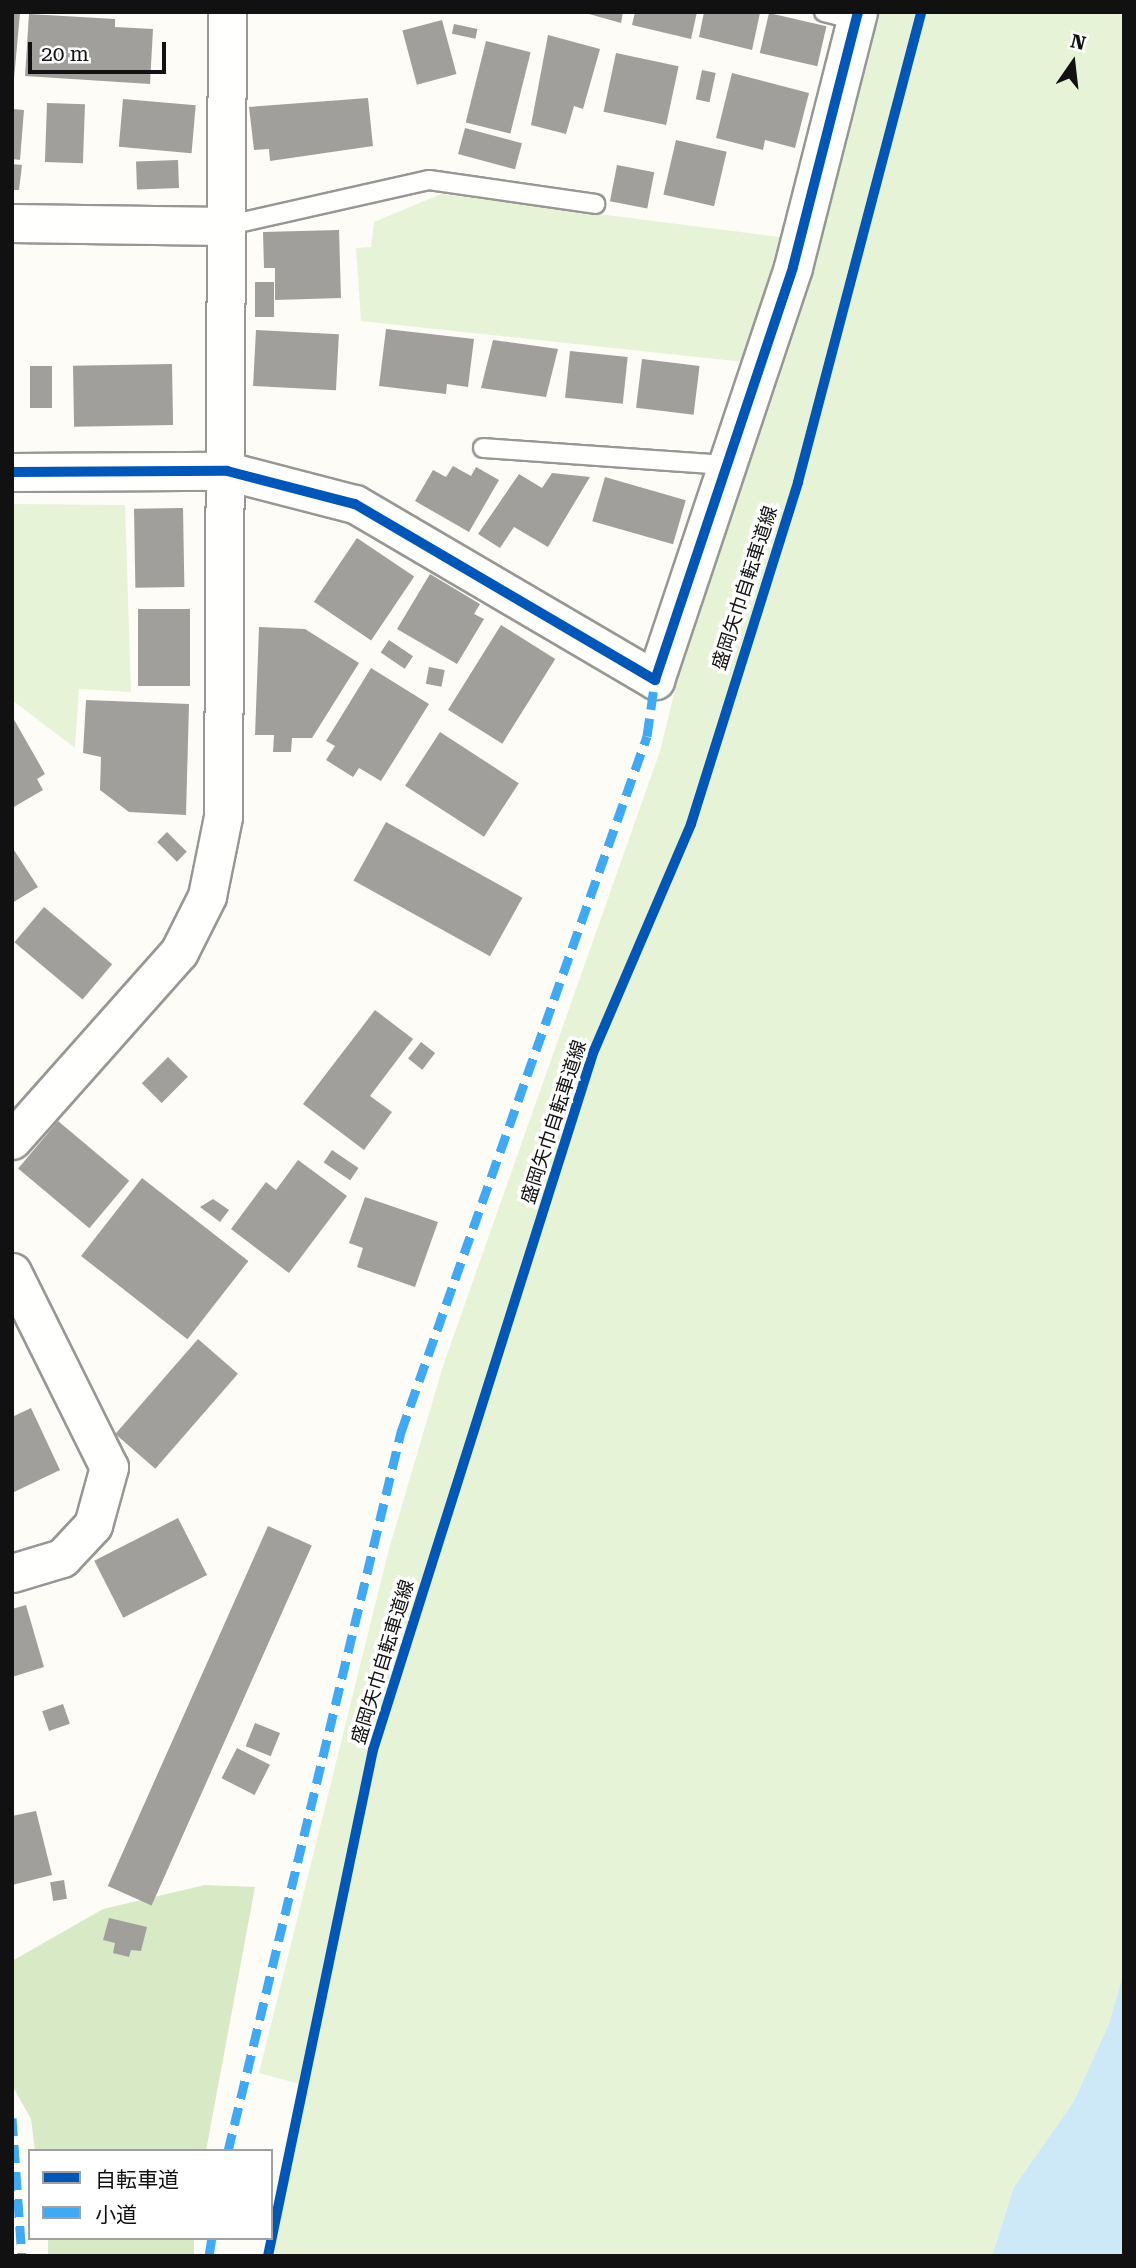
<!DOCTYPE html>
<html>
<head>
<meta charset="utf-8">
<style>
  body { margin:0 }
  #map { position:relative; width:1136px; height:2268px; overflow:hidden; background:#fdfcf7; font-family:"Roboto Serif","Noto Sans JP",serif }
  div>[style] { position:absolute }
  .green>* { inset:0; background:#e7f3d7 }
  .forest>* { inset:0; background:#d8eac5; transform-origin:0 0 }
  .water>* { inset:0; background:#cde8f7 }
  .building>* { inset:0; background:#a19f9c; transform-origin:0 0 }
  .roads { filter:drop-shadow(2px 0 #979795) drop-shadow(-2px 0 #979795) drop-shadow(0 2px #979795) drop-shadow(0 -2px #979795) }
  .service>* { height:18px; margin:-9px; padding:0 9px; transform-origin:9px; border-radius:9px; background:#fffffe }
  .minor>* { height:37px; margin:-18.5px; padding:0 18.5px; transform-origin:18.5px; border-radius:18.5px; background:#fffffe }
  .quiet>* { height:9px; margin-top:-4.5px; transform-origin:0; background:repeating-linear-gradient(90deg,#3fa9f5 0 18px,transparent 0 27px) }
  .cycleway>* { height:10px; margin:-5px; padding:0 5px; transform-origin:5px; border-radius:5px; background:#0057b8 }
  span { translate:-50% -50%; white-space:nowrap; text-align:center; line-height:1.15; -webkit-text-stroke:7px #fff; paint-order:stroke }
  .street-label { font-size:19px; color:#111 }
  .frame { position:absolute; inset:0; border:14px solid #111; pointer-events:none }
  .legend { position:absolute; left:28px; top:2149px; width:245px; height:91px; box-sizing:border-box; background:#fff; border:2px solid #a0a0a0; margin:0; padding:9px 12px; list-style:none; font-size:21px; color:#111 }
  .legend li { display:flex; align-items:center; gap:14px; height:35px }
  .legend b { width:35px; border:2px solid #a0a0a0 }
  .north { position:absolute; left:1038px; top:28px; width:70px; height:70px; -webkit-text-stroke:5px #fff; paint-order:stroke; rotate:14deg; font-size:19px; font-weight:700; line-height:28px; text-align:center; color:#111 }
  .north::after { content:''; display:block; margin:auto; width:24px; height:32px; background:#111; clip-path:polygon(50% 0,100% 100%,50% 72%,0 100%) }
  .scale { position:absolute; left:28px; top:42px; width:138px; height:32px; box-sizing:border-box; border:4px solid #111; border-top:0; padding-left:9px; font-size:21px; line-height:24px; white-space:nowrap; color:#111; -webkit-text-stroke:5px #fff; paint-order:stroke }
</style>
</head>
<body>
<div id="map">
  <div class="green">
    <i style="clip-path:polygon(876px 12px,1124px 12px,1124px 1971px,1109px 2024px,1074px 2101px,1014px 2187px,992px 2256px,270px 2256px,300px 2084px,259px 2073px,389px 1549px,443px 1366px,660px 751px,685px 649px,808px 281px)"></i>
    <i style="clip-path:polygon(441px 194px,780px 237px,744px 362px,361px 321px,356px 248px,371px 247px,374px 222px)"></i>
    <i style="clip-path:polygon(12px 504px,125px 505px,131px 692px,79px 689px,75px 748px,12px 700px)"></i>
  </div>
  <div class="forest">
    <i style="clip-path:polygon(205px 1885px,255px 1887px,206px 2151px,35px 2151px,31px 2119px,12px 2085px,12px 1961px,103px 1909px)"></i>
    <i style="left:48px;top:2238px;width:146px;height:18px"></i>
  </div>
  <div class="water">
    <i style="clip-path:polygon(1124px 1971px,1124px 2256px,992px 2256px,1014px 2187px,1074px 2101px,1109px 2024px)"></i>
  </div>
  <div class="building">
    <i style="clip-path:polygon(12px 12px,20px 13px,14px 79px,12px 79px)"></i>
    <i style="clip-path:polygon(582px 12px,623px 12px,621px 23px)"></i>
    <i style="clip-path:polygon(635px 12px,697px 12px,691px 39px,632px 25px)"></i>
    <i style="clip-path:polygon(704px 12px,760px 13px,752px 50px,699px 37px)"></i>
    <i style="left:769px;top:13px;width:59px;height:41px;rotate:13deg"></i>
    <i style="clip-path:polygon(29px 14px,115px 19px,115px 27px,153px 29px,150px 84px,25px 76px)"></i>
    <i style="left:442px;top:20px;width:56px;height:41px;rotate:75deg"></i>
    <i style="left:454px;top:24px;width:24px;height:10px;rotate:12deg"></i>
    <i style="clip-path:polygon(548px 35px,600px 49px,583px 109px,574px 106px,566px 134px,531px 125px)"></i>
    <i style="left:486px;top:41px;width:46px;height:84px;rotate:14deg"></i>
    <i style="left:616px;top:53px;width:64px;height:60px;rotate:12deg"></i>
    <i style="left:702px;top:70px;width:14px;height:30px;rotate:12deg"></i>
    <i style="clip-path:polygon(732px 73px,809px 93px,795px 148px,765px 140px,763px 150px,716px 138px)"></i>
    <i style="clip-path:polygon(368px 98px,373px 146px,270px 161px,269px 149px,254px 150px,249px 107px)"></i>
    <i style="left:123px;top:99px;width:73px;height:48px;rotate:5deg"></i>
    <i style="left:47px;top:103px;width:38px;height:59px;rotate:2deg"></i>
    <i style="clip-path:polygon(12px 109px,24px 110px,20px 160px,12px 159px)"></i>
    <i style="left:465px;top:128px;width:59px;height:27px;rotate:15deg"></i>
    <i style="left:676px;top:140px;width:52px;height:56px;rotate:13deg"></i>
    <i style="left:178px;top:160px;width:28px;height:42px;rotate:88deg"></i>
    <i style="clip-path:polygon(12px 164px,22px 165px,19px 190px,12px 190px)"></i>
    <i style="left:617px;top:165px;width:38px;height:37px;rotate:11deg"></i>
    <i style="clip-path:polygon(339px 230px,341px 298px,275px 300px,275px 268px,264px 268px,263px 232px)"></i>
    <i style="left:274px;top:282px;width:35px;height:19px;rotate:90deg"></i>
    <i style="clip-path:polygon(386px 329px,474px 339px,468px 387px,447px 384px,446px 394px,379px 386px)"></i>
    <i style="left:256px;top:330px;width:83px;height:56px;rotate:3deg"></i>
    <i style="clip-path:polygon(493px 340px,558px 349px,546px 397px,481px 388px)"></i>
    <i style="left:570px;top:351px;width:58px;height:47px;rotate:6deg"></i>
    <i style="left:642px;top:359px;width:58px;height:49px;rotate:7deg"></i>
    <i style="left:172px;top:364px;width:61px;height:99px;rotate:89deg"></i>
    <i style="left:30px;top:366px;width:22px;height:42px"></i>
    <i style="clip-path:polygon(453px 466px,471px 476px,476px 467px,499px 480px,469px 532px,415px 501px,433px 470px,446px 477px)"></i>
    <i style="clip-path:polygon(552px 473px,590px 477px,548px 547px,514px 527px,500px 548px,478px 534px,519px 474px,542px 488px)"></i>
    <i style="left:605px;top:477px;width:84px;height:46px;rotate:16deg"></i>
    <i style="left:183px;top:508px;width:79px;height:49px;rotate:89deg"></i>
    <i style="left:357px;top:538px;width:69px;height:77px;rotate:34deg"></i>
    <i style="clip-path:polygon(430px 574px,480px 604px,474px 614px,484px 619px,457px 664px,397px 629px)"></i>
    <i style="left:138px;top:609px;width:52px;height:77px"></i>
    <i style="left:501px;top:625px;width:64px;height:100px;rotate:32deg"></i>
    <i style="clip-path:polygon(259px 627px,305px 629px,359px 663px,312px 738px,292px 738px,291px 752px,273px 752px,274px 735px,255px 735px)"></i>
    <i style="left:389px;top:640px;width:29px;height:15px;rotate:34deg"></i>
    <i style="left:429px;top:667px;width:16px;height:17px;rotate:11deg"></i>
    <i style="clip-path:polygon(371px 668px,429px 704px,381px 781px,359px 768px,353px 777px,326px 760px,335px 746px,326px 741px)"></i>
    <i style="clip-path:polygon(86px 700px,189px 704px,186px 815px,129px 812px,100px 790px,101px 757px,83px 753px)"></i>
    <i style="clip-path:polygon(12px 716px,45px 774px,37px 779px,43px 790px,12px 808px)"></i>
    <i style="left:440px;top:732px;width:94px;height:64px;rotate:33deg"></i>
    <i style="left:386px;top:822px;width:156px;height:67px;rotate:29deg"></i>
    <i style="left:167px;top:832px;width:28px;height:14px;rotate:45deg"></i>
    <i style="clip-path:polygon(12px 847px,38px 887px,12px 903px)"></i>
    <i style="left:44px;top:907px;width:89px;height:46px;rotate:40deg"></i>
    <i style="clip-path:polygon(375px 1010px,413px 1039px,370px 1096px,392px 1112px,364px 1150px,303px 1104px)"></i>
    <i style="left:421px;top:1042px;width:18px;height:21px;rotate:38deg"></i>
    <i style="left:168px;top:1057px;width:28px;height:37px;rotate:45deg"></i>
    <i style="left:58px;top:1121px;width:93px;height:62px;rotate:40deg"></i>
    <i style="left:332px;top:1150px;width:32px;height:15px;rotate:34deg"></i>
    <i style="clip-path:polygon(298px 1160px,347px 1196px,289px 1273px,231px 1229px,266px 1182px,276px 1190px)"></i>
    <i style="left:142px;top:1178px;width:135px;height:99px;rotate:38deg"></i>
    <i style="clip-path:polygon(365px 1197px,438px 1222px,415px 1287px,357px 1267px,363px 1248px,349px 1243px)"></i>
    <i style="clip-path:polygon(213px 1199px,229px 1210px,220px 1222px,200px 1207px)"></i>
    <i style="left:198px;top:1339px;width:53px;height:126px;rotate:41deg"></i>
    <i style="clip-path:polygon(31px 1408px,60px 1470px,12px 1493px,12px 1417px)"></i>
    <i style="left:178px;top:1518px;width:64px;height:94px;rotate:63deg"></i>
    <i style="left:268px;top:1526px;width:48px;height:394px;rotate:24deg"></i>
    <i style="clip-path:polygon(26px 1605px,44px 1667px,12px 1677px,12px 1609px)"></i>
    <i style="left:63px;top:1704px;width:21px;height:22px;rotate:71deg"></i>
    <i style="left:255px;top:1723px;width:27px;height:25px;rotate:22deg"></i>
    <i style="left:237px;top:1748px;width:37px;height:34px;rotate:27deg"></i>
    <i style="clip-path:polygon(36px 1811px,52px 1875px,12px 1885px,12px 1816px)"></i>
    <i style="left:64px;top:1880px;width:19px;height:14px;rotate:81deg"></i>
    <i style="clip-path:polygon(109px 1918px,147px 1927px,141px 1951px,131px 1950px,129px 1957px,113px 1953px,115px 1943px,103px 1940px)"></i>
  </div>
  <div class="roads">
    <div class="service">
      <i style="left:824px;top:12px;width:33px;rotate:14deg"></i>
      <i style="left:225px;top:226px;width:209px;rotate:-12.7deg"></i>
      <i style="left:429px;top:180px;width:168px;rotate:8.2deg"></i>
      <i style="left:483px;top:448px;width:245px;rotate:4deg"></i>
    </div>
    <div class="minor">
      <i style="left:12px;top:223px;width:213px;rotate:0.8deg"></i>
      <i style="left:12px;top:472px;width:215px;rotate:-0.3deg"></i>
      <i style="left:227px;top:471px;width:132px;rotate:14.5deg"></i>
      <i style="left:355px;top:504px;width:348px;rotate:30.4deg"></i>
      <i style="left:655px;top:680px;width:435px;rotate:-71.5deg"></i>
      <i style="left:793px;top:267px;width:263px;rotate:-75.7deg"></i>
      <i style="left:12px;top:1140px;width:251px;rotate:-48.4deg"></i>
      <i style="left:179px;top:952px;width:63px;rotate:-63.4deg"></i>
      <i style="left:207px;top:896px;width:81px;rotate:-78.6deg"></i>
      <i style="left:223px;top:817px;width:805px;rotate:-89.72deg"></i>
      <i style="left:12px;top:1272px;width:218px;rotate:63.6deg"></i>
      <i style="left:109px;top:1467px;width:60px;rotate:105.4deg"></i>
      <i style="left:93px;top:1525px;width:45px;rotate:133.2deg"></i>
      <i style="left:62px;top:1558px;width:52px;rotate:163.3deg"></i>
    </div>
  </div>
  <div class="quiet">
    <i style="left:12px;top:2118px;width:138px;rotate:85.9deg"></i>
    <i style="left:228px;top:2151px;width:740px;rotate:-76.47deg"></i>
    <i style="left:401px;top:1432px;width:738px;rotate:-70.53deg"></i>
    <i style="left:647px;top:736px;width:57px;rotate:-81.9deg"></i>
    <i style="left:209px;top:2256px;width:18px;rotate:-81deg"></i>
  </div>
  <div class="cycleway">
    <i style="left:12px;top:472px;width:215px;rotate:-0.3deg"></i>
    <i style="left:227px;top:471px;width:132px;rotate:14.5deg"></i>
    <i style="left:355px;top:504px;width:348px;rotate:30.4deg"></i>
    <i style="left:655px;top:680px;width:435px;rotate:-71.5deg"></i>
    <i style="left:793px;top:267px;width:263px;rotate:-75.7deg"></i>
    <i style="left:268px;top:2256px;width:517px;rotate:-78.28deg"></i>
    <i style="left:373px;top:1750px;width:731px;rotate:-72.48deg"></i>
    <i style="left:593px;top:1053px;width:249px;rotate:-66.8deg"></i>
    <i style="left:691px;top:824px;width:358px;rotate:-72.6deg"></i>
    <i style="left:798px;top:482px;width:486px;rotate:-75.3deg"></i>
  </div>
  <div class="street-label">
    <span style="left:745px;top:588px;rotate:-72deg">盛岡矢巾自転車道線</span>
    <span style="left:554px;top:1122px;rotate:-72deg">盛岡矢巾自転車道線</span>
    <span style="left:383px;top:1662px;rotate:-73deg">盛岡矢巾自転車道線</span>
  </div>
  <div class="frame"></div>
  <ul class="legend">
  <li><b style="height:9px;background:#0057b8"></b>自転車道</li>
  <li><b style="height:9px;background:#3fa9f5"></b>小道</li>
  </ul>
  <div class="north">N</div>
  <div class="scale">20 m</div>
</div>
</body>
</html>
